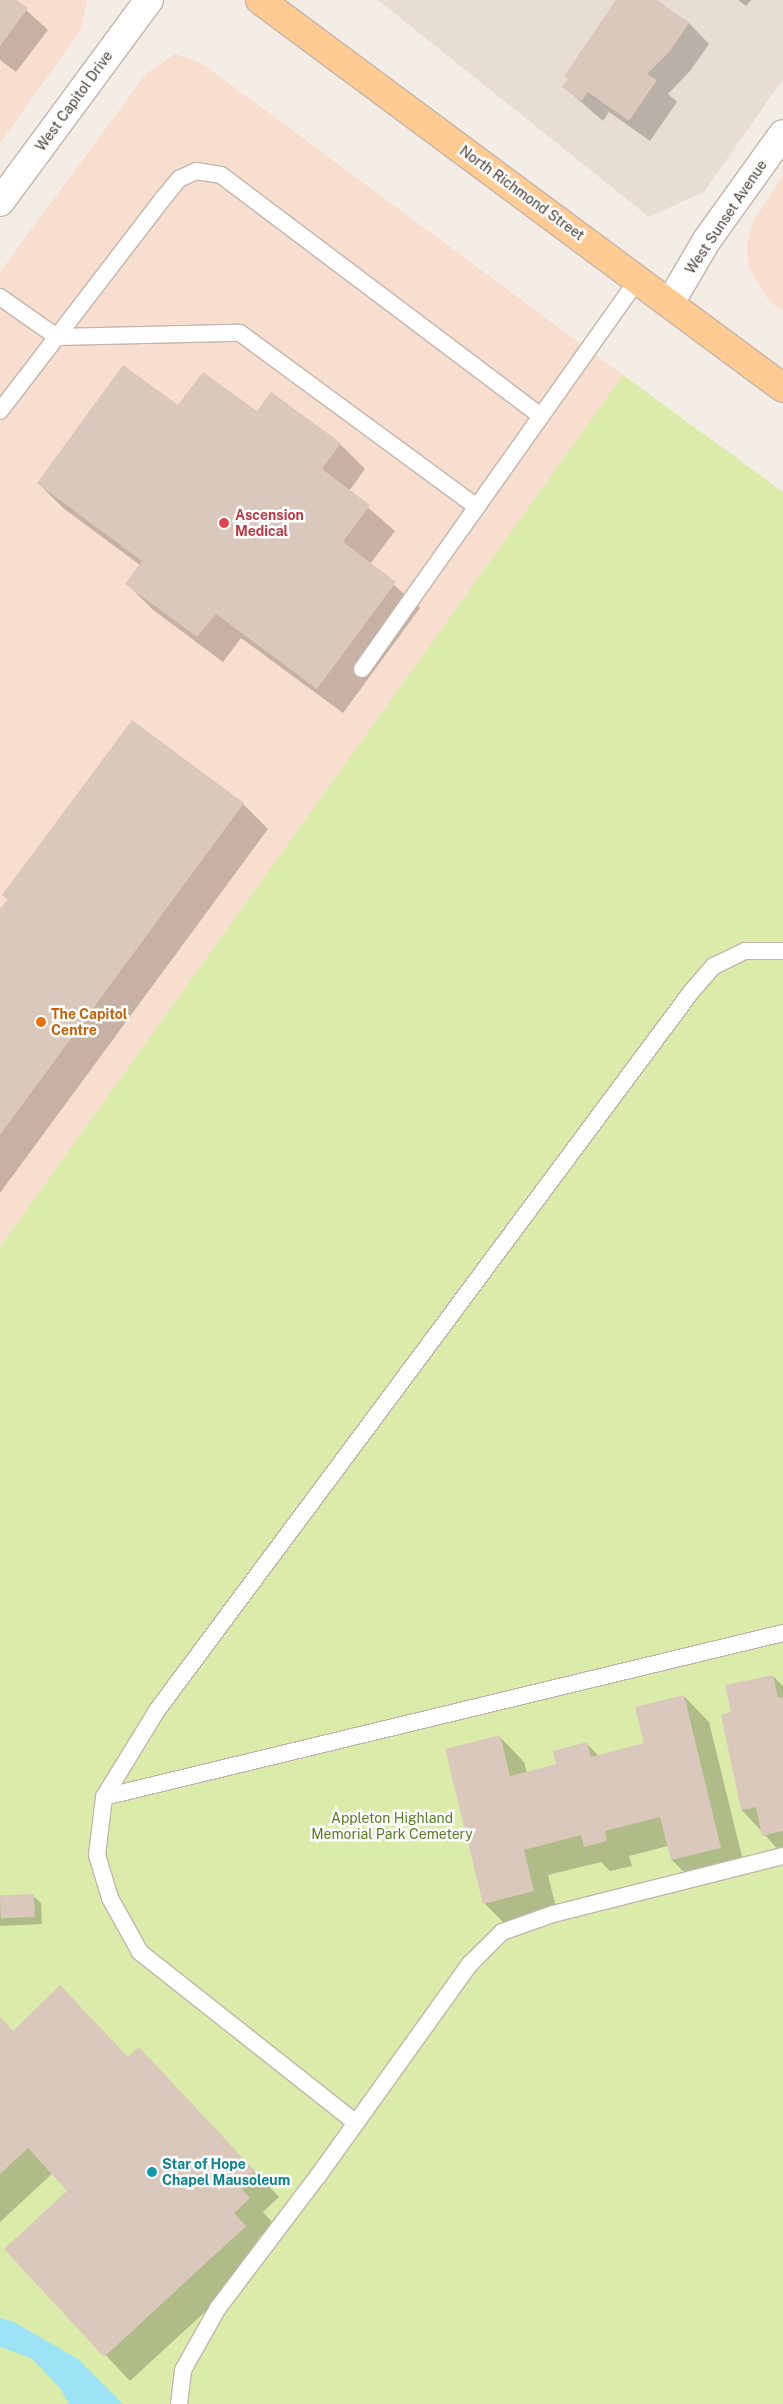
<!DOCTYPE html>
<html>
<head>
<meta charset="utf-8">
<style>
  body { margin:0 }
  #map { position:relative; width:783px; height:2404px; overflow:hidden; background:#f4ede5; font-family:"Public Sans",sans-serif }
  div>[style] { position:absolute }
  .residential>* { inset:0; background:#e8ddd3 }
  .commercial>* { inset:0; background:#f8dece }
  .green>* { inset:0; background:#dbecaa }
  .water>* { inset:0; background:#9ce3f6 }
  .shadow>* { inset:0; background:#0003 }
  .building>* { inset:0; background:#dac8bd; transform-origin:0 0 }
  .roads { filter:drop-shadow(1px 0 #c3b5aa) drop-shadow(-1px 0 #c3b5aa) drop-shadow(0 1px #c3b5aa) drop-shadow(0 -1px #c3b5aa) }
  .service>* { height:16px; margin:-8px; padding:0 8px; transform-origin:8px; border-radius:8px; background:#fff }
  .minor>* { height:28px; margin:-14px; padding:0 14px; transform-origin:14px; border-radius:14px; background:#fff }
  .tertiary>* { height:28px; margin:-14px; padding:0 14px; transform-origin:14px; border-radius:14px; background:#fff }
  .primary>* { height:28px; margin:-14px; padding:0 14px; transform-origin:14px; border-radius:14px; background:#ffcb93 }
  .dots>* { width:14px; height:14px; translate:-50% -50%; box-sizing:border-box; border:2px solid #fff; border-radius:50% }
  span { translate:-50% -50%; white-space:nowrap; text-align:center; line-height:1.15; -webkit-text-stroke:5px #fff; paint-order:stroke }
  .street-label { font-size:14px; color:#473c34 }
  .health-label { font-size:14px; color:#be3a42; font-weight:700 }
  .left { translate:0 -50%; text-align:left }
  .food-label { font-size:14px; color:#c56008; font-weight:700 }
  .park-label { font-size:14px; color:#577d23 }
  .culture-label { font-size:14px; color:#0d838f; font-weight:700 }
</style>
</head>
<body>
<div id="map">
  <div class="residential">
    <i style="clip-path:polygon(378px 0,783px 0,783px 79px,704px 192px,649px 217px)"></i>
  </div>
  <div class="commercial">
    <i style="clip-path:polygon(0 0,87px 0,81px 30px,0 143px)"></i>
    <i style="clip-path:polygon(175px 54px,200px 62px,623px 375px,0 1247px,0 272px,146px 74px)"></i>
    <i style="clip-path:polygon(783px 175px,783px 311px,769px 301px,749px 268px,747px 245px,752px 224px)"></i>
  </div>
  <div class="green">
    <i style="clip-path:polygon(623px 375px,783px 492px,783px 2404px,0 2404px,0 1247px)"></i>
  </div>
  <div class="water">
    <i style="clip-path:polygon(0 2318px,12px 2321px,78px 2359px,123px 2404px,69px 2404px,60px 2388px,31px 2358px,0 2347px)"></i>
  </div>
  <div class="shadow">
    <i style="clip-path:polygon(0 0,15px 0,48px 30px,16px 72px,0 60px)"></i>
    <i style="clip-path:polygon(618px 0,655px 0,689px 23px,709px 44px,690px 71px,668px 94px,677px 102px,650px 141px,609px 112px,603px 121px,564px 87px)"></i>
    <i style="clip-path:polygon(738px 0,751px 0,746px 6px)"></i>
    <i style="clip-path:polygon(272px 393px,340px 444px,365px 469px,349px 491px,395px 531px,370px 564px,420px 608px,343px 713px,241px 638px,223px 662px,152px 609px,127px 584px,140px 565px,63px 508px,38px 483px,178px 407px,257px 413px)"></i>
    <i style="clip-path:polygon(132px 722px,243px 804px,268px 829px,0 1193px,0 911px,9px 900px,3px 895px)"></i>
    <i style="clip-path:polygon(773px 1676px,783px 1686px,783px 1855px,742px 1810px,732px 1713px)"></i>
    <i style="clip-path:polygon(684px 1696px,709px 1722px,746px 1873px,697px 1885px,672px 1860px,668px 1846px,629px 1856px,632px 1866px,610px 1871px,601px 1862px,548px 1875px,558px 1916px,510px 1929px,485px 1904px,499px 1736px,524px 1762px,527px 1773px,557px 1765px,586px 1743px,599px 1756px,646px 1744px)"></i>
    <i style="clip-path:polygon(33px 1896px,41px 1903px,42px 1924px,0 1926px,0 1897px)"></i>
    <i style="clip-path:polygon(0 2018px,13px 2032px,129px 2058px,139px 2049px,279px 2197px,263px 2212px,274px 2224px,258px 2238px,270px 2252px,130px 2381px,6px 2249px,69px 2191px,53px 2173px,0 2222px)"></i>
  </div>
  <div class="building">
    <i style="clip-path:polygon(0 0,16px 0,28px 8px,0 46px)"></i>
    <i style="clip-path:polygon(616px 0,657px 0,689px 23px,670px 51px,647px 74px,657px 80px,629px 121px,588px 92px,582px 101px,562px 87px,568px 79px,564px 76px)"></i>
    <i style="clip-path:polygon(123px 365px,178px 405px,203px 372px,257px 411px,271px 392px,341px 443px,322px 469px,370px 505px,343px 542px,396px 582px,317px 689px,216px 614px,197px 637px,125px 584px,142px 561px,37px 483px)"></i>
    <i style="clip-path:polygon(132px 720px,244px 803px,0 1135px,0 909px,8px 899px,2px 895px)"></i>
    <i style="clip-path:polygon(773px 1675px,778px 1698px,783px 1697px,783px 1831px,762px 1836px,756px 1807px,741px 1810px,721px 1715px,731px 1712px,725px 1685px)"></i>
    <i style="clip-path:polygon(684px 1695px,721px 1848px,671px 1860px,660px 1817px,605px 1831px,607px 1841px,584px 1847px,581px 1835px,524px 1850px,534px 1891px,483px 1904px,445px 1749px,500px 1735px,510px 1776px,556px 1764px,553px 1751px,587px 1742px,591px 1757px,644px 1743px,635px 1707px)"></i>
    <i style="left:34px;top:1894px;width:23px;height:34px;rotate:88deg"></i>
    <i style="clip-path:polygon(60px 1985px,128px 2057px,139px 2047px,255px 2171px,239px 2186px,250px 2198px,234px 2213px,246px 2226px,104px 2357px,4px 2249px,67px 2191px,28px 2148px,0 2174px,0 2017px,13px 2031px)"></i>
  </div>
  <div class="roads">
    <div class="service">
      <i style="left:0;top:297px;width:70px;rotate:35.1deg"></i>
      <i style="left:57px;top:337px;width:183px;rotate:-1.3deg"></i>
      <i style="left:240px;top:333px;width:294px;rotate:36.3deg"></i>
      <i style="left:0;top:411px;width:272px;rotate:-52.5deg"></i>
      <i style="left:166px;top:195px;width:21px;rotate:-51deg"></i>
      <i style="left:179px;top:179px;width:19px;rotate:-25deg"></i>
      <i style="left:196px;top:171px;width:25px;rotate:9deg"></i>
      <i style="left:221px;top:175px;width:401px;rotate:37deg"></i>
      <i style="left:362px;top:669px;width:478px;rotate:-54.7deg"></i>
      <i style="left:104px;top:1797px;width:699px;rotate:-13.58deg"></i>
      <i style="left:355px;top:2122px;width:274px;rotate:-141.7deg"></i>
      <i style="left:140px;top:1952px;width:62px;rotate:-119.1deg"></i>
      <i style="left:110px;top:1898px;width:45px;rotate:-106.8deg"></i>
      <i style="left:97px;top:1855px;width:58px;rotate:-83.1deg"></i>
      <i style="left:104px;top:1797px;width:103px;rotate:-58.5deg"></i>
      <i style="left:158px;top:1709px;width:893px;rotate:-53.37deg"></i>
      <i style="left:691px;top:992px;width:35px;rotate:-49deg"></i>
      <i style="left:714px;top:966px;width:34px;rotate:-26deg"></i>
      <i style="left:745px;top:951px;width:38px"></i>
      <i style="left:179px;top:2404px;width:34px;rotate:-83deg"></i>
      <i style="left:183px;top:2370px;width:71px;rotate:-60.6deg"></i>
      <i style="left:218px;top:2308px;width:166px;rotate:-52.9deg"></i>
      <i style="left:318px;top:2176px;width:261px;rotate:-54.4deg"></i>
      <i style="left:470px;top:1964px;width:45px;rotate:-45deg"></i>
      <i style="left:502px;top:1932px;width:54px;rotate:-19.4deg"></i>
      <i style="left:553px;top:1914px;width:237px;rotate:-14.2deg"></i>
    </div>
    <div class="minor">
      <i style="left:670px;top:303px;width:73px;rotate:-59.6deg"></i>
      <i style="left:707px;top:240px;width:130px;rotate:-54.4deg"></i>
    </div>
    <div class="tertiary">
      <i style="left:0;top:202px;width:251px;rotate:-53.6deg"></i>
    </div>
    <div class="primary">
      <i style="left:260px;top:0;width:651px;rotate:36.57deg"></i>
    </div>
  </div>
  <div class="dots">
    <i style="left:224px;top:523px;background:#e0444e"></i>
    <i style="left:41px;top:1022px;background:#e8710a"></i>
    <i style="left:152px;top:2172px;background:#0f9aa8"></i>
  </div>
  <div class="street-label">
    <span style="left:74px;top:101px;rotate:-54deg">West Capitol Drive</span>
    <span style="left:522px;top:193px;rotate:36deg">North Richmond Street</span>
    <span style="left:726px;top:217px;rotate:-56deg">West Sunset Avenue</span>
  </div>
  <div class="health-label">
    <span class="left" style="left:235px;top:523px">Ascension<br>Medical</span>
  </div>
  <div class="food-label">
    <span class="left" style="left:51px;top:1022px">The Capitol<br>Centre</span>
  </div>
  <div class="park-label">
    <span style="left:392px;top:1826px">Appleton Highland<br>Memorial Park Cemetery</span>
  </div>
  <div class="culture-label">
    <span class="left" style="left:162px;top:2172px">Star of Hope<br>Chapel Mausoleum</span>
  </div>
</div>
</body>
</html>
